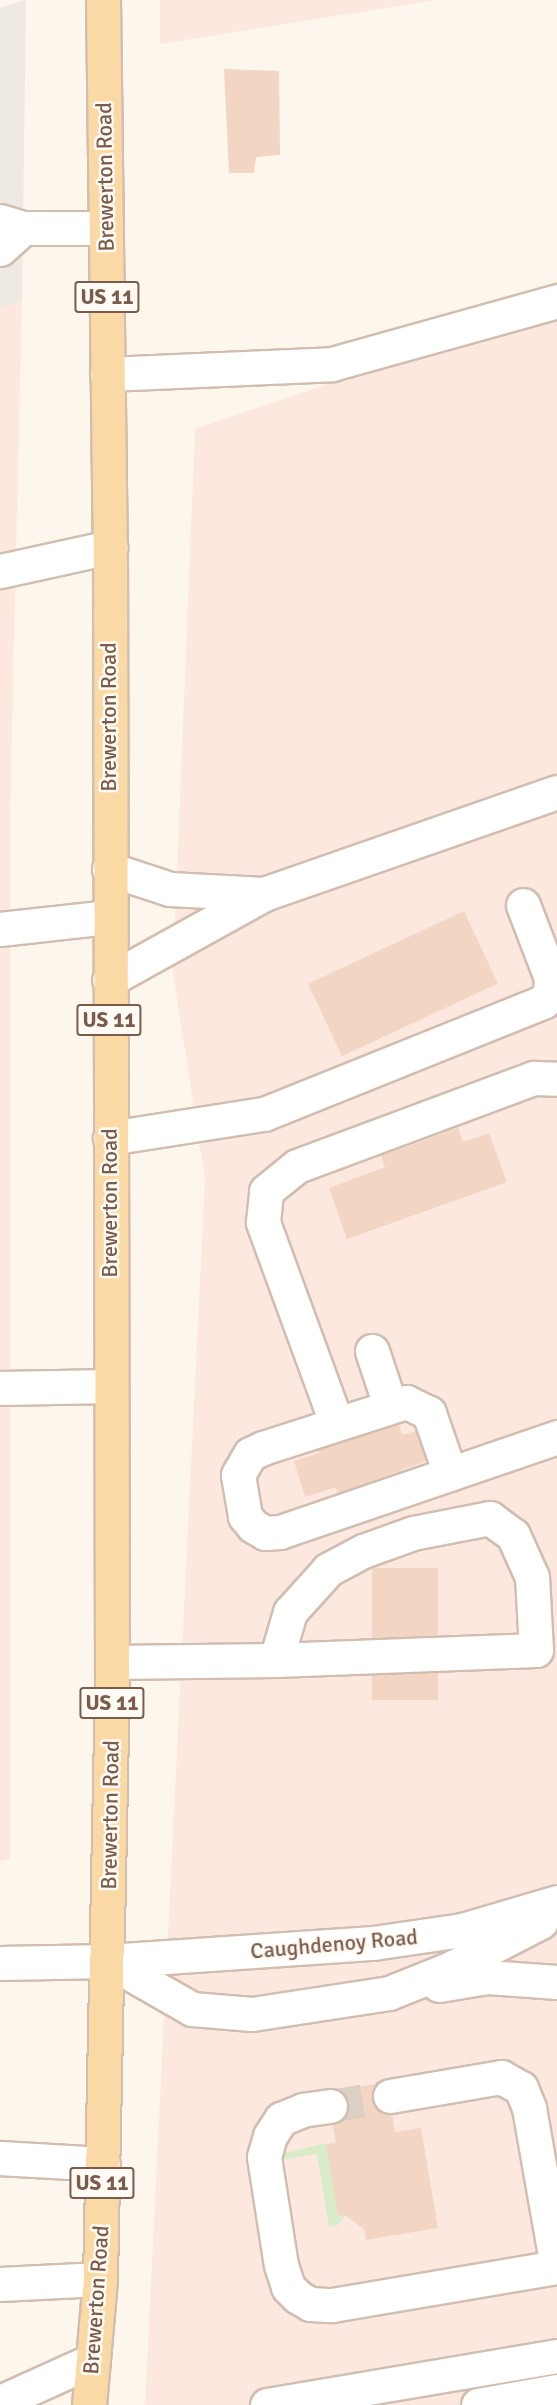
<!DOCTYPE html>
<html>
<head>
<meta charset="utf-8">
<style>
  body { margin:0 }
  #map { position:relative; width:557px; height:2405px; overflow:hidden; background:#fdf6ec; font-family:Signika,sans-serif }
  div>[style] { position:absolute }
  .commercial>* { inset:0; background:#fde8e0 }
  .industrial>* { inset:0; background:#efe9e4 }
  .green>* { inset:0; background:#d8ecc9 }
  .building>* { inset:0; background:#f3d5c3; transform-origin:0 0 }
  .minor-tunnel>* { height:33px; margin-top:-16.5px; transform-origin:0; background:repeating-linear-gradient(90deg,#dcd0c4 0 33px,transparent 0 49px) }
  .roads { filter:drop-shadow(2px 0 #d1beb0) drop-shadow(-2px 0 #d1beb0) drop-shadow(0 2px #d1beb0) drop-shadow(0 -2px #d1beb0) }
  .minor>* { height:33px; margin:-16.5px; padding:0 16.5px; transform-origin:16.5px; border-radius:16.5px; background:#fff }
  .major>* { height:33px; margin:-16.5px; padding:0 16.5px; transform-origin:16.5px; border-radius:16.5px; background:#fbd9a5 }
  span { translate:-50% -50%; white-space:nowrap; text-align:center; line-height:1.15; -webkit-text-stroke:5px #fffaf3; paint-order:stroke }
  .shield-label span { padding:2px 4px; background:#fffaf3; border:2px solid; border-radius:4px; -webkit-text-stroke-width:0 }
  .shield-label { font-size:21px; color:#7a5c4d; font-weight:700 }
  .street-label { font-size:22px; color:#7a5c4d }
</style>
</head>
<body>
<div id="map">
  <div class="commercial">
    <i style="clip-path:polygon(160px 0,436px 0,160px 44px)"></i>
    <i style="clip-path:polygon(22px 300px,10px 810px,10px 1859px,0 1861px,0 308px)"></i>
    <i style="clip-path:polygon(557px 306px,557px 2405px,145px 2405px,205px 1179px,173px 972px,195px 429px)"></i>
  </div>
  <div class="industrial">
    <i style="clip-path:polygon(26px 0,22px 300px,0 308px,0 8px)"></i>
  </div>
  <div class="green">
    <i style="clip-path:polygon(326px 2143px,338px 2216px,345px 2215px,338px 2225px,329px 2227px,317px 2154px,285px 2159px,281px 2154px)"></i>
  </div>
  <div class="building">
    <i style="clip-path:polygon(224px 69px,279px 71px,280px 155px,256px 157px,254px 173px,229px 173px)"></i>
    <i style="left:464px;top:911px;width:80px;height:172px;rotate:65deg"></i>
    <i style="clip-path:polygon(458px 1128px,463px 1142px,489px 1133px,507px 1182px,347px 1239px,329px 1188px,385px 1167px,381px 1156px)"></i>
    <i style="clip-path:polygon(398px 1421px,402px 1435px,416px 1431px,426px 1461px,338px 1494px,336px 1487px,305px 1497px,294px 1461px,319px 1453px,318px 1448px)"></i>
    <i style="left:372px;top:1568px;width:66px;height:132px"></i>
    <i style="clip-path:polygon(387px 2082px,395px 2132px,421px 2128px,438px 2228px,366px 2240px,364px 2229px,345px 2215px,338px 2216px,326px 2144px,336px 2143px,327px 2092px)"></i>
  </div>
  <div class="minor-tunnel">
    <i style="left:330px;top:2106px;width:61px;rotate:-9.5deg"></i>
  </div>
  <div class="roads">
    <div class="minor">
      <i style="left:0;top:221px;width:24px;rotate:17deg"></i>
      <i style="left:23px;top:228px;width:83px"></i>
      <i style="left:0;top:249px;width:31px;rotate:-42deg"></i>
      <i style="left:107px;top:374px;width:225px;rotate:-2.5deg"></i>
      <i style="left:332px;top:364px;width:234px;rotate:-15.6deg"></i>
      <i style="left:0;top:571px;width:113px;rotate:-12.3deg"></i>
      <i style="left:109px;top:869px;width:64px;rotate:18.2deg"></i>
      <i style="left:170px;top:889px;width:94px;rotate:3deg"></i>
      <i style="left:264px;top:894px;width:177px;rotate:151deg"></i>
      <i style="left:264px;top:894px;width:310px;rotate:-19.2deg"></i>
      <i style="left:0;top:929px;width:110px;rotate:-6.3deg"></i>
      <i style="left:110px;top:1138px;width:156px;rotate:-8.9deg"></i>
      <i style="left:264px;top:1114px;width:301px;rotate:-21.9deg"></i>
      <i style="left:543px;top:1002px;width:11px;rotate:-52deg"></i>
      <i style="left:550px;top:993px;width:15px;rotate:-86deg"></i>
      <i style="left:551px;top:978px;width:78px;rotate:-111deg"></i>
      <i style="left:372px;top:1351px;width:57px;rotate:71.6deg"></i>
      <i style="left:0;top:1388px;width:111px;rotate:-1deg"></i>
      <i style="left:336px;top:1422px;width:213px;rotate:-110.1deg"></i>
      <i style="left:263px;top:1222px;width:31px;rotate:-84deg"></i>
      <i style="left:266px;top:1191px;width:40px;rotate:-39deg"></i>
      <i style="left:297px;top:1166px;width:253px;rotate:-20.4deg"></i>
      <i style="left:534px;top:1078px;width:23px;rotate:2deg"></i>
      <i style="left:450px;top:1474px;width:65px;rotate:-109deg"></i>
      <i style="left:429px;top:1413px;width:25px;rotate:-154deg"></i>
      <i style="left:406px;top:1402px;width:150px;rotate:162.2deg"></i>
      <i style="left:263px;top:1448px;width:14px;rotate:155deg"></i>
      <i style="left:250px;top:1454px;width:24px;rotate:120deg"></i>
      <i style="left:238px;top:1475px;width:42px;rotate:80.3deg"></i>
      <i style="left:245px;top:1516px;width:13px;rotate:51deg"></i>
      <i style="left:253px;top:1526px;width:14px;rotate:30deg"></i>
      <i style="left:265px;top:1533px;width:15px;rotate:-4deg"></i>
      <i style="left:280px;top:1532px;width:293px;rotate:-18.9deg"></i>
      <i style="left:112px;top:1662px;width:164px;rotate:-0.7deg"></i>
      <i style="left:276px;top:1660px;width:260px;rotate:-2.2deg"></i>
      <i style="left:536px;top:1650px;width:73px;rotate:-93.1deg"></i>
      <i style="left:532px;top:1577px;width:46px;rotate:-114.3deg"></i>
      <i style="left:513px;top:1535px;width:29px;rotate:-144deg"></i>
      <i style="left:490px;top:1518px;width:78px;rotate:169deg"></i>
      <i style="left:413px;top:1533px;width:53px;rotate:160.2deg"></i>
      <i style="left:363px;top:1551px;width:40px;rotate:152deg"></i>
      <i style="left:328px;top:1570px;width:57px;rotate:132.1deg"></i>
      <i style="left:290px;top:1612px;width:50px;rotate:106.3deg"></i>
      <i style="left:108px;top:1961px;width:97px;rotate:29.7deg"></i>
      <i style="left:192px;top:2009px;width:60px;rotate:4.8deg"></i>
      <i style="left:252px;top:2014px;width:139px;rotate:-8.7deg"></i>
      <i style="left:389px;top:1993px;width:65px;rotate:-21.8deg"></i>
      <i style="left:449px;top:1969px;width:103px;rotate:-27.1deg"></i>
      <i style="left:0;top:1963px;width:108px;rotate:-1.1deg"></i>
      <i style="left:108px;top:1961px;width:266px;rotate:-3.9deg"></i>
      <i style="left:373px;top:1943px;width:90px;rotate:-8.3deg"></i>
      <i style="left:462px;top:1930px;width:99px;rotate:-16.4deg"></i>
      <i style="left:439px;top:1985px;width:49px;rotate:-9.5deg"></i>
      <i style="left:487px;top:1977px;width:70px;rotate:4.1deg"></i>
      <i style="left:390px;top:2096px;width:113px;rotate:-9.7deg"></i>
      <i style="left:501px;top:2077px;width:23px;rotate:29deg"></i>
      <i style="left:521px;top:2088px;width:22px;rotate:68deg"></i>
      <i style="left:529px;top:2108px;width:160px;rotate:80deg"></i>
      <i style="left:330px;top:2106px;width:27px;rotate:172deg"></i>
      <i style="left:303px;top:2110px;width:24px;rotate:158deg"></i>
      <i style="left:281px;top:2119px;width:20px;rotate:123deg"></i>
      <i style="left:270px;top:2136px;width:22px;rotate:106deg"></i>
      <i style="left:264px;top:2157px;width:109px;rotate:81.1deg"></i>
      <i style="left:281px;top:2265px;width:23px;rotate:72deg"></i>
      <i style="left:288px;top:2287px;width:14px;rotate:45deg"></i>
      <i style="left:298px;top:2297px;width:14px;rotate:30deg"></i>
      <i style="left:310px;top:2304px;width:22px;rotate:3deg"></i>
      <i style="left:332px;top:2305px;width:228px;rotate:-9.6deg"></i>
      <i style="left:0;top:2158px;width:103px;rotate:3.3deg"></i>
      <i style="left:0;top:2284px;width:100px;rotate:-2.9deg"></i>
      <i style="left:0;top:2402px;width:102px;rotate:-24.3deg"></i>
      <i style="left:267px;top:2405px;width:294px;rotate:-9.6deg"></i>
      <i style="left:478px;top:2405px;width:80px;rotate:-10deg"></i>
    </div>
    <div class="major">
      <i style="left:89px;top:2405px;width:126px;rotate:-85deg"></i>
      <i style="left:100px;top:2279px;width:597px;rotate:-88.85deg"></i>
      <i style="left:112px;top:1682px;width:1119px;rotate:-90.1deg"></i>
      <i style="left:110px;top:563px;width:563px;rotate:-90.71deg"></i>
    </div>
  </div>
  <div class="shield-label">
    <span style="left:107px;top:297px">US 11</span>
    <span style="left:109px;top:1020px">US 11</span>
    <span style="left:112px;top:1703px">US 11</span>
    <span style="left:102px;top:2183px">US 11</span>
  </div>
  <div class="street-label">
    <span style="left:105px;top:177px;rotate:-91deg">Brewerton Road</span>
    <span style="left:109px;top:717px;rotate:-90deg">Brewerton Road</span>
    <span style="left:110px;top:1203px;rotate:-90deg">Brewerton Road</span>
    <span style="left:110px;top:1815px;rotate:-89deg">Brewerton Road</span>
    <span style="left:334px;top:1944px;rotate:-5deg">Caughdenoy Road</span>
    <span style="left:96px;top:2300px;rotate:-86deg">Brewerton Road</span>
  </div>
</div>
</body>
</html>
